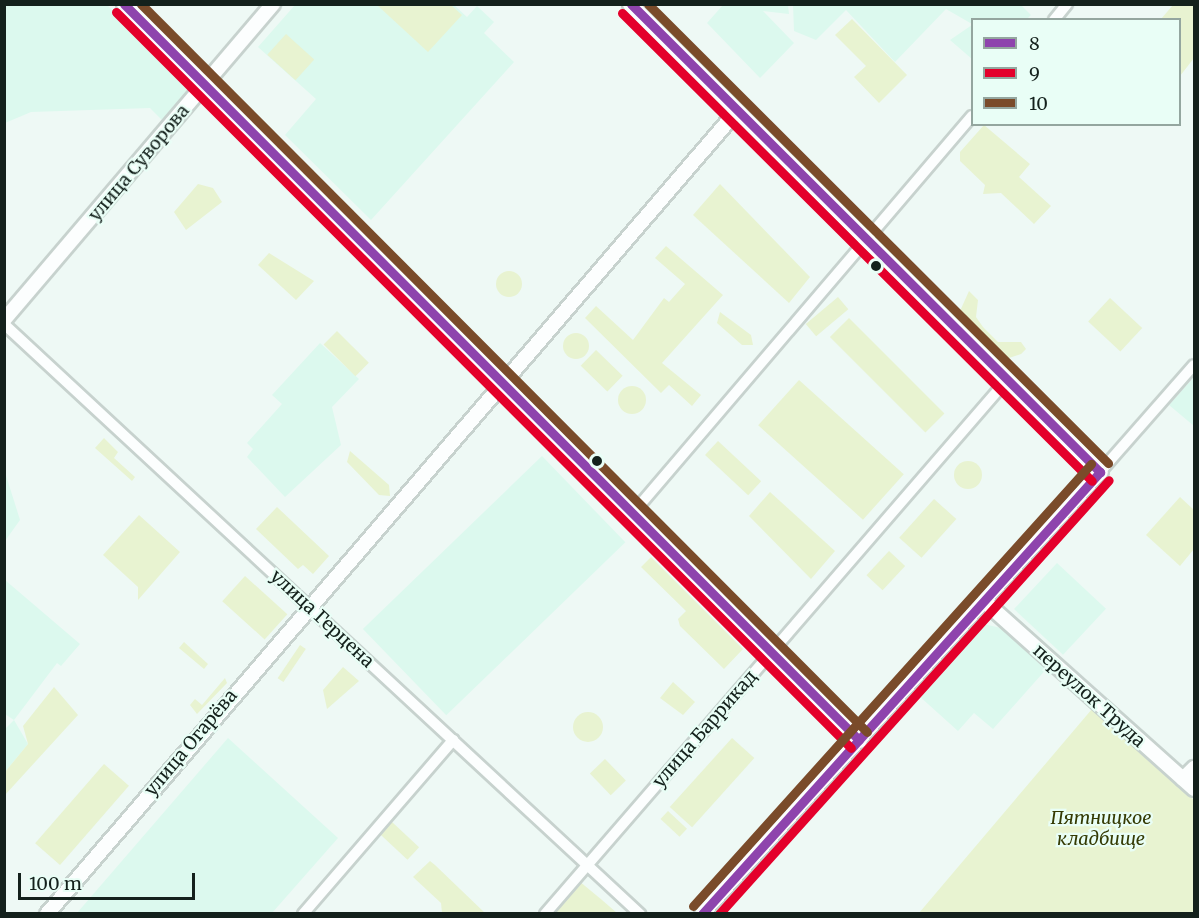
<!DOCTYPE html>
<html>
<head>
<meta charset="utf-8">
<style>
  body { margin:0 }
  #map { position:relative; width:1199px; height:918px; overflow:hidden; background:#eef9f5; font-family:Merriweather,serif }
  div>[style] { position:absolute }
  .built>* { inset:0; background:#dcf9ee; transform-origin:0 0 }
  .green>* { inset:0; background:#e8f3d1; transform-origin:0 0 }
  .round { border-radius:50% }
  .roads { filter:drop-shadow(2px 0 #c7d2ce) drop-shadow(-2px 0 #c7d2ce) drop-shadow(0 2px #c7d2ce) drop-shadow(0 -2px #c7d2ce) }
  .minor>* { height:10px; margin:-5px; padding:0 5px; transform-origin:5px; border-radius:5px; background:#fcfefe }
  .tertiary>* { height:14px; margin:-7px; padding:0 7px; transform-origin:7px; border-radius:7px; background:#fcfefe }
  .secondary>* { height:15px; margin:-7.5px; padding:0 7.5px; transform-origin:7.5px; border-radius:7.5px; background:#fcfefe }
  .bus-1>* { height:9px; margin:-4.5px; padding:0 4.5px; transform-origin:4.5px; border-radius:4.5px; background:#8e44ad }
  .bus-2>* { height:9px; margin:-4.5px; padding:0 4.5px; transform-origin:4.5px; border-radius:4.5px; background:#e4002b }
  .bus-3>* { height:9px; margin:-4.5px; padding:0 4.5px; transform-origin:4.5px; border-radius:4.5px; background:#7a4b2a }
  .dots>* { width:16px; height:16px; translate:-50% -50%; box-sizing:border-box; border:3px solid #e9fef6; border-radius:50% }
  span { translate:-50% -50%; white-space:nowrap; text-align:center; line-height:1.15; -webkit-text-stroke:4.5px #e9fef6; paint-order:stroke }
  .street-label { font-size:18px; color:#14211c }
  .park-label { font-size:18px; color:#343a03; font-style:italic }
  .frame { position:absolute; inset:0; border:6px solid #14211c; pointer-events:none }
  .legend { position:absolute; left:971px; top:18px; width:210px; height:108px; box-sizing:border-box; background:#e9fef6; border:2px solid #94a69f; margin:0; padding:8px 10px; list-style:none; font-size:18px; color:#14211c }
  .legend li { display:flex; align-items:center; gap:12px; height:30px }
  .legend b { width:30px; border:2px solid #94a69f }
  .scale { position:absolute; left:18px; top:873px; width:177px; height:27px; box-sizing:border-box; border:3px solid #14211c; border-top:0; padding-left:8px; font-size:18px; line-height:21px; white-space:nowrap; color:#14211c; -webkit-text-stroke:4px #e9fef6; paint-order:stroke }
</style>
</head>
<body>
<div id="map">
  <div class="built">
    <i style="clip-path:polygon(5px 4px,107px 5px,187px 82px,187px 92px,163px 121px,150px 108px,31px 112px,5px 123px)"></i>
    <i style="clip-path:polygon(295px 5px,454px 5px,467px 17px,477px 6px,494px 22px,484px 33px,514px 62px,371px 220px,285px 135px,316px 99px,258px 47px)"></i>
    <i style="clip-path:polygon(723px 5px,788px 5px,789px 14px,763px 11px,794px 43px,760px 78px,707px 23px)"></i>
    <i style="clip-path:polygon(1021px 5px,1031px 15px,1027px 19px,972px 24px,946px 9px,895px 62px,846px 10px,816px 40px,794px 31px,793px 5px)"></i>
    <i style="clip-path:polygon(972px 25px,972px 59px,950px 40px)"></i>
    <i style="clip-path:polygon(320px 343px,359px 379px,332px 407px,341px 445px,285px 497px,247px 457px,253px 449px,247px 443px,282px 404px,272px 395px)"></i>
    <i style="clip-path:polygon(1194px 377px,1194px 426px,1169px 405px)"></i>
    <i style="left:542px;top:456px;width:120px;height:249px;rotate:46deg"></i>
    <i style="clip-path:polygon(4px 469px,20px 520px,5px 541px,4px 541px)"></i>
    <i style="left:1057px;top:563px;width:67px;height:63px;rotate:43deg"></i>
    <i style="clip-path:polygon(5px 580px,80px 644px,61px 666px,57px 663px,14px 720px,28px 744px,5px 772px,4px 730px,14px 720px,5px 714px)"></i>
    <i style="clip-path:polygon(983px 624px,1001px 628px,1049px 666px,993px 729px,974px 713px,958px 731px,918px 695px)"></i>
    <i style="clip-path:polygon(228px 738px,338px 838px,272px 913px,77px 913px)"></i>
  </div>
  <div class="green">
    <i style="clip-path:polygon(377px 5px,451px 5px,462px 15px,428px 52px)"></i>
    <i style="clip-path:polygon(1173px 5px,1194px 5px,1194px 58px,1180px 76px,1180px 20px,1161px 19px)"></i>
    <i style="clip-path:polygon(852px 19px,907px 75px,879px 103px,854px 77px,866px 66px,835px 35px)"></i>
    <i style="left:286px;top:34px;width:38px;height:28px;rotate:42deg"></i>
    <i style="clip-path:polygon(984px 125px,1030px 164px,1019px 177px,1051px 206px,1034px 224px,1001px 193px,983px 194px,985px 185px,960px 161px,960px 152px)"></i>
    <i style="clip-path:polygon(198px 184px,213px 188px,222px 202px,186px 230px,174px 212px)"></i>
    <i style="clip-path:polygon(720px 184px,810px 277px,789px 303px,693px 215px)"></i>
    <i style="clip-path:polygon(666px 246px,723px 295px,662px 363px,701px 395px,692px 406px,669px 385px,661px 393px,585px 318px,596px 306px,633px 340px,664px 298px,669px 302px,685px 284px,655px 258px)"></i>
    <i style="clip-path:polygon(269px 253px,314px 281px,296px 300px,258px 265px)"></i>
    <i class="round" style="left:496px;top:271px;width:26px;height:26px"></i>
    <i style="clip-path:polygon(969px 291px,978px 300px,976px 317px,983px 327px,998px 342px,1021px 342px,1026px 349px,1021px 354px,1006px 359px,960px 311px)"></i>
    <i style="left:838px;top:297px;width:16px;height:42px;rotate:50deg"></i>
    <i style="left:1110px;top:298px;width:44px;height:32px;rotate:43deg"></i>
    <i style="clip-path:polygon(720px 312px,751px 335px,753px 345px,742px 345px,717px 323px)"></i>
    <i style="left:849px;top:318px;width:135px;height:27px;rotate:45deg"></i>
    <i style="left:337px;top:331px;width:45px;height:19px;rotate:45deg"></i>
    <i class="round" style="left:563px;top:333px;width:26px;height:26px"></i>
    <i style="left:596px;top:350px;width:37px;height:22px;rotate:44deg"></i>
    <i style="left:799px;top:380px;width:141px;height:61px;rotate:42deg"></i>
    <i class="round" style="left:618px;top:386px;width:28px;height:28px"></i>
    <i style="clip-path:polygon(104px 438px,118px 452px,114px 458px,135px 477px,132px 481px,95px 448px)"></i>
    <i style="left:718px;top:441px;width:59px;height:19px;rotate:43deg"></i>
    <i style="clip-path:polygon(350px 451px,389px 485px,390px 496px,379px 495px,347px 462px)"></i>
    <i class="round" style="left:954px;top:461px;width:28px;height:28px"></i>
    <i style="clip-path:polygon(770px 492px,835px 551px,811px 579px,749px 516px)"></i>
    <i style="clip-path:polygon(1180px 497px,1194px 510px,1194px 549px,1180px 566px,1146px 535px)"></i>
    <i style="left:934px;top:499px;width:30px;height:52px;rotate:42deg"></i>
    <i style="clip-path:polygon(277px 507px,329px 556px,313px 574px,303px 565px,298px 569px,256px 529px)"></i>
    <i style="clip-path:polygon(139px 515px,180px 552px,138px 600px,138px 587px,103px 555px)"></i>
    <i style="left:889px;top:551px;width:22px;height:33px;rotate:43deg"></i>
    <i style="clip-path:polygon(651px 557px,743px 649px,724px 669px,680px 626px,678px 619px,686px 611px,641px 567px)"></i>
    <i style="left:245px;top:576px;width:57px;height:34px;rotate:42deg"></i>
    <i style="clip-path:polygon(184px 642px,208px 664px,204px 669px,179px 648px)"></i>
    <i style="left:300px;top:645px;width:7px;height:40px;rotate:34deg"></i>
    <i style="clip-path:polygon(343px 667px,359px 681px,327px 709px,323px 690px)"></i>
    <i style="clip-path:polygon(225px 678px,227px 683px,197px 714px,190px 705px,195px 699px,202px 705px)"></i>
    <i style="clip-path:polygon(673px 682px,695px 702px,683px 715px,660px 698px)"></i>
    <i style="clip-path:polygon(54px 687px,78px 715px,5px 795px,5px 772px,28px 744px,23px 726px)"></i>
    <i style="clip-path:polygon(1092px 709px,1194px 800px,1194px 913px,919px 913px)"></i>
    <i class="round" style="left:573px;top:712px;width:30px;height:30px"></i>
    <i style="left:732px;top:738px;width:30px;height:93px;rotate:42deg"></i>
    <i style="left:605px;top:759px;width:30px;height:21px;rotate:46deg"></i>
    <i style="left:104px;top:764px;width:33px;height:105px;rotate:41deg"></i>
    <i style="left:668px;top:811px;width:26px;height:11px;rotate:43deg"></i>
    <i style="left:392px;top:822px;width:37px;height:17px;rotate:43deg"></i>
    <i style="clip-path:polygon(430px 861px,435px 865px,485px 913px,442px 913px,441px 903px,413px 877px)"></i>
    <i style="clip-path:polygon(579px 881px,602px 900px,617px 913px,550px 914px)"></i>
  </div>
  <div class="roads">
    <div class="minor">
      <i style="left:1054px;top:20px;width:21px;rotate:-51deg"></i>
      <i style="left:4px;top:324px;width:868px;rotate:42.85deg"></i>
      <i style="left:1100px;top:472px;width:142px;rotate:-48.7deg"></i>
      <i style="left:633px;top:513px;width:522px;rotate:-49.51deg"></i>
      <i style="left:303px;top:914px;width:230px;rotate:-49.2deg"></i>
      <i style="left:545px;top:914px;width:705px;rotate:-49.14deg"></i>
    </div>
    <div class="tertiary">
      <i style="left:4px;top:320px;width:415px;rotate:-49.6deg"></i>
      <i style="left:984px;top:601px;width:282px;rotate:41.8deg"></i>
      <i style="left:1183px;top:779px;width:16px;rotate:-45deg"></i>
      <i style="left:47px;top:914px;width:1059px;rotate:-49.33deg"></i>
      <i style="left:702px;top:914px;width:595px;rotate:-48deg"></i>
    </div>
    <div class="secondary">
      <i style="left:124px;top:4px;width:1040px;rotate:45.04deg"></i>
      <i style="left:630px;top:4px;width:663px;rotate:44.88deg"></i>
    </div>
  </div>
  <div class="bus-1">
    <i style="left:124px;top:4px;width:1040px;rotate:45.04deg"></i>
    <i style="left:631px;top:4px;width:663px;rotate:44.94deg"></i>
    <i style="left:702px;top:914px;width:595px;rotate:-48deg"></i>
  </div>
  <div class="bus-2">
    <i style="left:116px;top:12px;width:1040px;rotate:45.04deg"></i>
    <i style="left:622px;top:13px;width:663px;rotate:44.88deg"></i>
    <i style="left:719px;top:914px;width:583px;rotate:-48.06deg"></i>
  </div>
  <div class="bus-3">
    <i style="left:141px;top:4px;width:1028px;rotate:45.08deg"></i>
    <i style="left:648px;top:4px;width:650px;rotate:44.94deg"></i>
    <i style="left:693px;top:906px;width:595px;rotate:-48deg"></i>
  </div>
  <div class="dots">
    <i style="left:876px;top:266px;background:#14211c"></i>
    <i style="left:597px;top:461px;background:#14211c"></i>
  </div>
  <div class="street-label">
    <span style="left:139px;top:163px;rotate:-50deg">улица Суворова</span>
    <span style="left:322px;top:619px;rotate:43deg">улица Герцена</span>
    <span style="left:1089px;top:696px;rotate:42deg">переулок Труда</span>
    <span style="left:705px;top:729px;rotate:-49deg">улица Баррикад</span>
    <span style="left:191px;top:743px;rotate:-50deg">улица Огарёва</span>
  </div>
  <div class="park-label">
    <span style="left:1101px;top:829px">Пятницкое<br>кладбище</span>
  </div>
  <div class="frame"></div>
  <ul class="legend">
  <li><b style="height:8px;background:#8e44ad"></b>8</li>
  <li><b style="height:8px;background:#e4002b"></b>9</li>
  <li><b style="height:8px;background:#7a4b2a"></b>10</li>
  </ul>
  <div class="scale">100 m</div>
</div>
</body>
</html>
